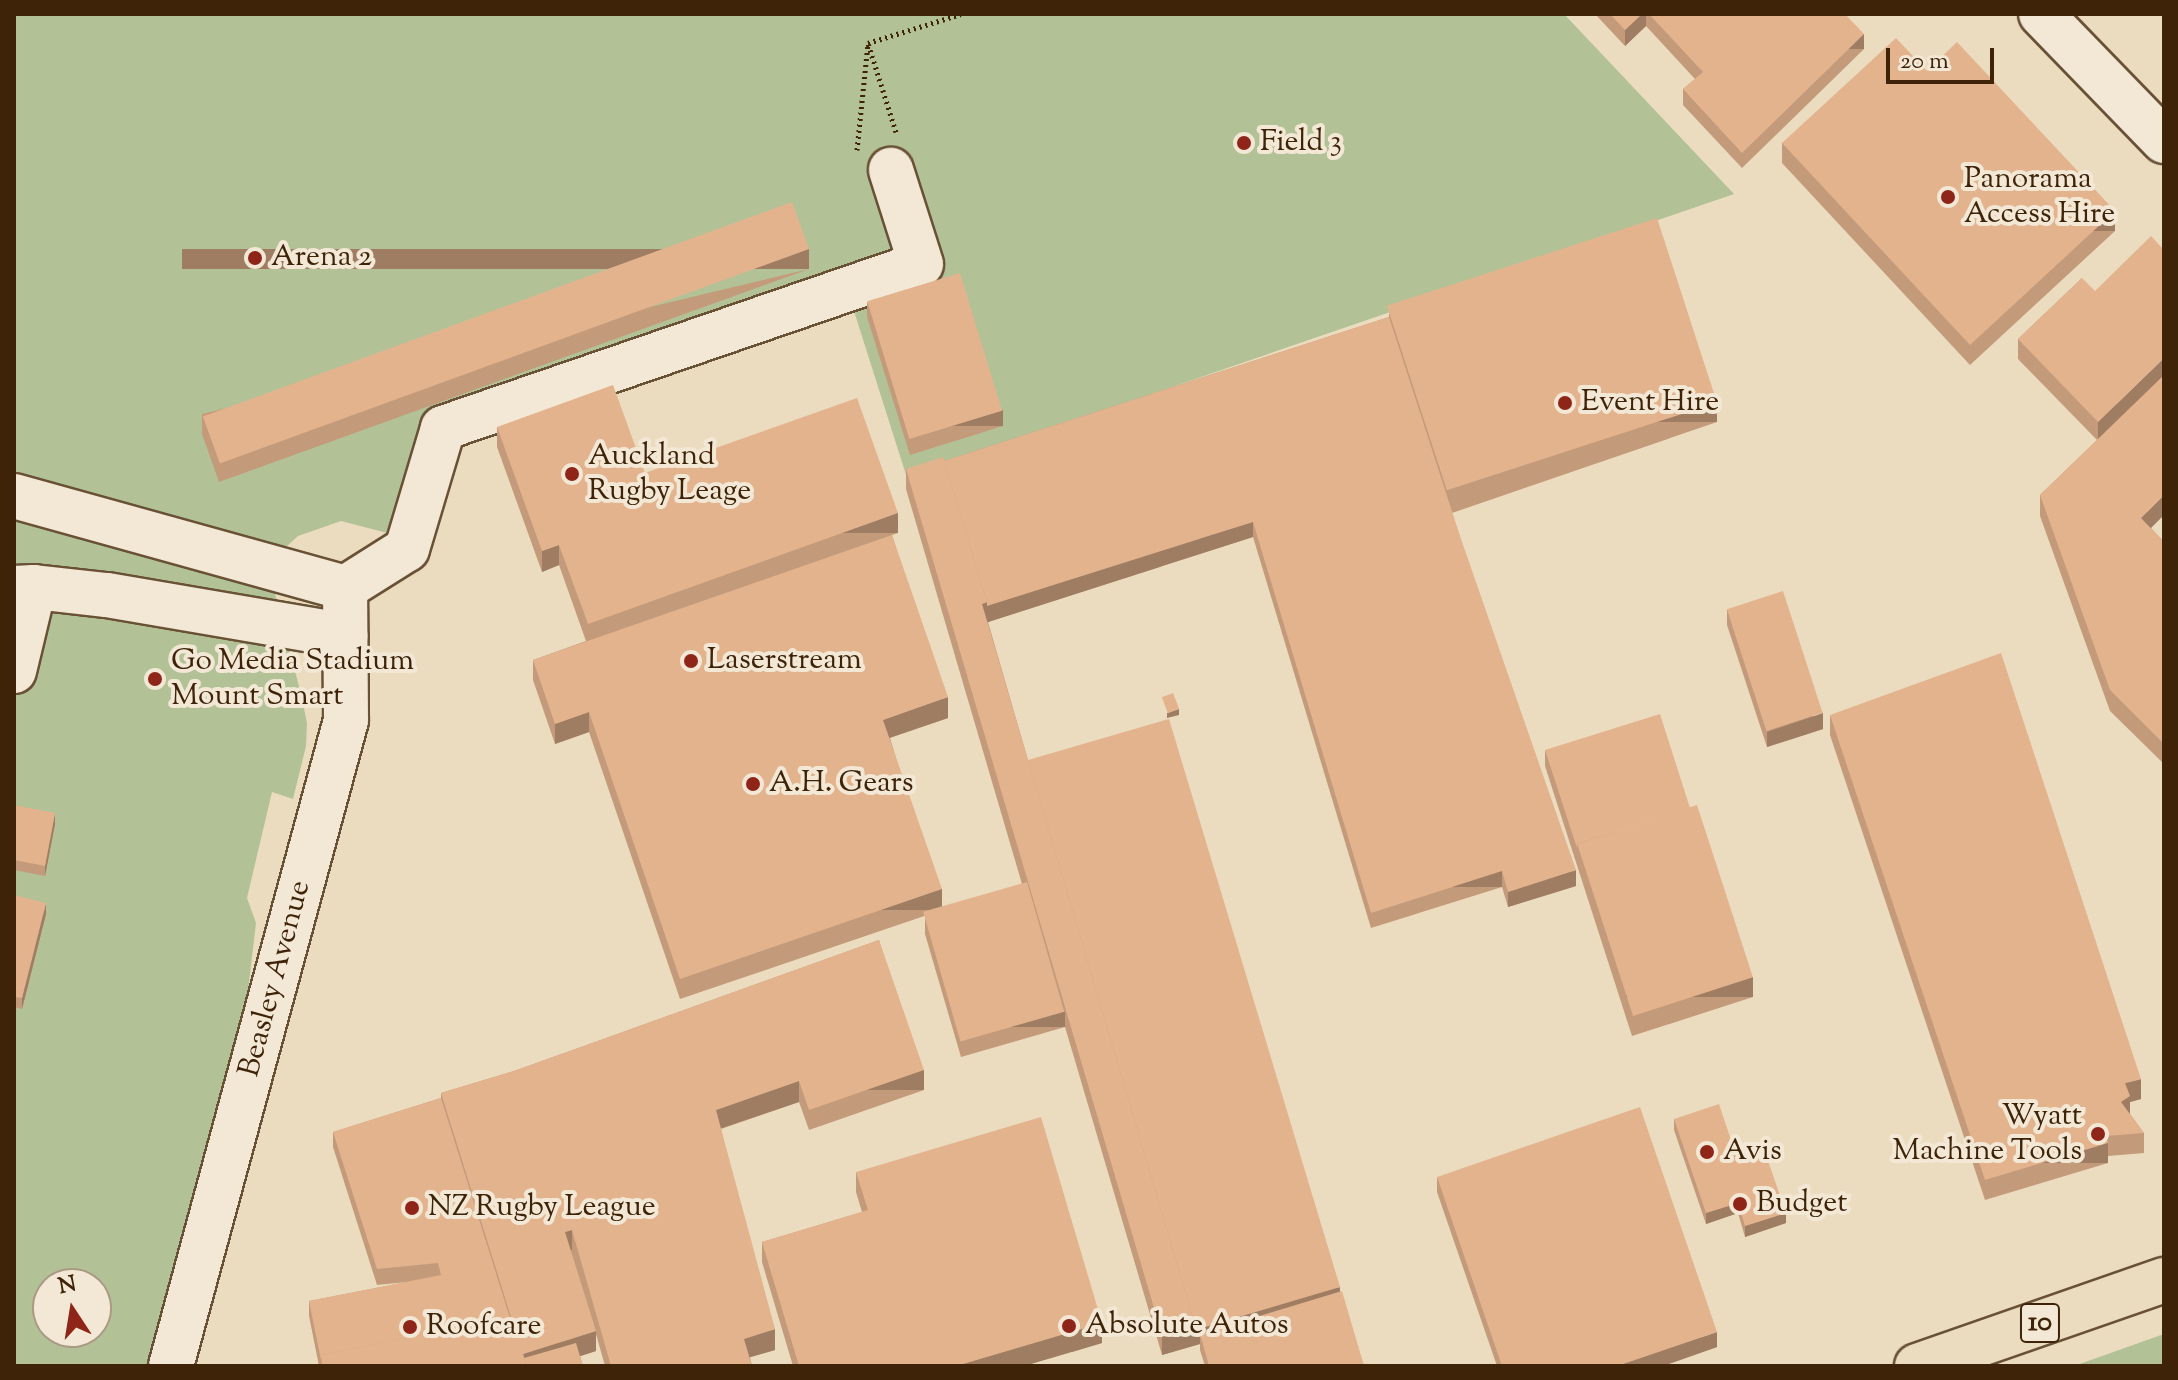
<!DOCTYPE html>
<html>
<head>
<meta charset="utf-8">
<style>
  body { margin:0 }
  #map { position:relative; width:2178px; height:1380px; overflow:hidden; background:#ebdcbf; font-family:"Sorts Mill Goudy",serif }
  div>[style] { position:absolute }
  .green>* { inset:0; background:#b2c296 }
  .path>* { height:5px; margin-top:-2.5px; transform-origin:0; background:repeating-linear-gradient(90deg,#3e2308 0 2px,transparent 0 6px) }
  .roads { filter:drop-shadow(2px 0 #695136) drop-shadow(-2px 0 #695136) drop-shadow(0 2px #695136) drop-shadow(0 -2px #695136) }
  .minor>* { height:44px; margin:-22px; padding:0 22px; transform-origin:22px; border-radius:22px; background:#f2e8d5 }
  .major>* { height:44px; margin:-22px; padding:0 22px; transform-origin:22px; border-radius:22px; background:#ebdcbf }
  .wall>* { inset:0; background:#c39a7a }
  .shaded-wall>* { inset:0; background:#9f7d63; transform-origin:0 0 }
  .building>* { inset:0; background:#e3b38e; transform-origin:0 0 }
  .dots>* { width:22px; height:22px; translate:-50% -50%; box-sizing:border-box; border:4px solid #f2e8d5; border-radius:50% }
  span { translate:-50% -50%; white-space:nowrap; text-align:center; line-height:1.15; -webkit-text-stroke:8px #f2e8d5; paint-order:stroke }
  .shield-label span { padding:2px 6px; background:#f2e8d5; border:2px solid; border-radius:6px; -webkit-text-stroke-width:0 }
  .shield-label { font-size:28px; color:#3e2308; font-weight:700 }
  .poi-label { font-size:30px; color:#3e2308 }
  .left { translate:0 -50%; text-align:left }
  .right { translate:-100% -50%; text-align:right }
  .street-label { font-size:30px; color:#3e2308 }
  .frame { position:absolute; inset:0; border:16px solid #3e2308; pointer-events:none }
  .north { position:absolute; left:32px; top:1268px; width:80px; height:80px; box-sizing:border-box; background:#f2e8d5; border:2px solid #aa9983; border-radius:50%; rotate:348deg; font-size:22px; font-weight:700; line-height:32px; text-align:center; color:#3e2308 }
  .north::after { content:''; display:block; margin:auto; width:28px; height:36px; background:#8f2418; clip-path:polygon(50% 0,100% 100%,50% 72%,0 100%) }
  .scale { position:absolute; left:1886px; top:48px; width:108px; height:36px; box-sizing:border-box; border:4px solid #3e2308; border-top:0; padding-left:10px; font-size:24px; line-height:28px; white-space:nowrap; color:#3e2308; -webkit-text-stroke:6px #f2e8d5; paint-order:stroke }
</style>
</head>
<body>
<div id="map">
  <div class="green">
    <i style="clip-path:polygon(evenodd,14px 14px,1564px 14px,1734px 194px,907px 478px,853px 308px,448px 447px,422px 542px,341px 521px,298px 536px,287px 546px,272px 582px,302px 698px,307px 723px,306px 746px,293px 799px,272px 792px,247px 898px,256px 923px,241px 1050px,168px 1366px,14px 1366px,14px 14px,48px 1284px,96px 1284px,96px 1332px,48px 1332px,48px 1284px)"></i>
    <i style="clip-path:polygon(2164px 1334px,2164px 1366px,2074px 1366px)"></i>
  </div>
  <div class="path">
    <i style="left:896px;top:132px;width:93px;rotate:-107.5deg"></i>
    <i style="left:868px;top:43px;width:97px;rotate:-17.3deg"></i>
    <i style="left:857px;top:150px;width:108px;rotate:-84.1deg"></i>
  </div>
  <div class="roads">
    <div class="minor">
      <i style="left:2041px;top:14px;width:177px;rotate:45.9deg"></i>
      <i style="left:14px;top:496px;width:344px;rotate:15.5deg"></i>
      <i style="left:345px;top:588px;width:73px;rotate:-32.2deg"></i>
      <i style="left:407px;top:549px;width:126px;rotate:-73.4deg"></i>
      <i style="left:443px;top:428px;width:505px;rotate:-18.94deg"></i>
      <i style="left:921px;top:264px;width:99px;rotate:-107.7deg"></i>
      <i style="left:14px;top:588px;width:20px;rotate:-3deg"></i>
      <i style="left:34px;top:587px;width:73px;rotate:6.3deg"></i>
      <i style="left:107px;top:595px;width:242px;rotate:9.7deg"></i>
      <i style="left:14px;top:671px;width:86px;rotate:-76.6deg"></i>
      <i style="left:171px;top:1366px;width:669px;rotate:-74.84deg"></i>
      <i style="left:346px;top:720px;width:132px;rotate:-90.4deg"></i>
    </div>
    <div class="major">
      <i style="left:1917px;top:1366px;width:262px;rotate:-19.2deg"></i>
    </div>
  </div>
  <div class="wall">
    <i style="clip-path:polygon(1595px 14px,1845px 14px,1864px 49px,1742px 168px,1683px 105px,1683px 89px,1695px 79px,1646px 26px,1625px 46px)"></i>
    <i style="clip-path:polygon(1927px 71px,2115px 231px,1970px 365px,1782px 163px,1782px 143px)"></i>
    <i style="clip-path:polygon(809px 269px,219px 482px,202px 434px,202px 414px)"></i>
    <i style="clip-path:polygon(2082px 278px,2151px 528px,2164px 542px,2164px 764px,2110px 711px,2040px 516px,2040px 495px,2097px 440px,2018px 359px,2018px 339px)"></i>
    <i style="clip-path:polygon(867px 302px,1003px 426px,910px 455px,867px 317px)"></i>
    <i style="clip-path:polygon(1389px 313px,1717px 422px,1452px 513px,1576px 886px,1508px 907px,1502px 887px,1371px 928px,1253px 537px,988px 622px,1028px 760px,1340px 1291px,1364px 1366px,1205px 1366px,1200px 1350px,1200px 1344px,1162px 1355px,1065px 1027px,961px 1057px,925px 934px,925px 918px,1022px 884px,906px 489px,906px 469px,944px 461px,1389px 317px)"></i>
    <i style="clip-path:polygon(497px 427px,645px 473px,898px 533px,892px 535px,948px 718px,890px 738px,942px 910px,680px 999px,589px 732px,555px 744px,533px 680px,533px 660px,586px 641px,559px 565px,542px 572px,497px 447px)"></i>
    <i style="clip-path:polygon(1727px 609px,1823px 729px,1767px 747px,1727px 625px)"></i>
    <i style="clip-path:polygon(1830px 715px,2141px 1099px,2130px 1102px,2130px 1114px,2144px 1133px,2144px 1153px,2108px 1156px,2108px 1163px,1985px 1200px,1830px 735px)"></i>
    <i style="clip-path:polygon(1545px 750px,1753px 997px,1632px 1036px,1545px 766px)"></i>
    <i style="clip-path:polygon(14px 805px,55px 824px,45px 876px,14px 870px)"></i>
    <i style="clip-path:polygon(14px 895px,46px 914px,22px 1009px,14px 1007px)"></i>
    <i style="clip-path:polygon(879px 940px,924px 1090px,809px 1130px,799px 1102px,721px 1129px,775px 1350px,750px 1357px,752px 1366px,605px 1366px,596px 1334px,596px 1351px,580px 1356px,583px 1366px,319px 1366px,309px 1316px,309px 1301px,407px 1282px,377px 1285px,333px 1147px,333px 1132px,441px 1098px,441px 1093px,514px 1071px)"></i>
    <i style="clip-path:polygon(1674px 1119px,1739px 1164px,1786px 1223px,1745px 1237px,1738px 1213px,1706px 1224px,1674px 1130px)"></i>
    <i style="clip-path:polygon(856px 1172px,1102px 1343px,1024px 1366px,793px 1366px,762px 1262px,762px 1242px,862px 1212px,856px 1192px)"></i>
    <i style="clip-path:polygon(1437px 1177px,1717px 1347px,1663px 1366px,1497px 1366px,1437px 1192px)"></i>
  </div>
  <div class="shaded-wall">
    <i style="clip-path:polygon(1642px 14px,1646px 14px,1646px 26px,1625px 46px,1625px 30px)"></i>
    <i style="left:1864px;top:34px;width:15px;height:170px;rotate:90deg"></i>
    <i style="left:2115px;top:211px;width:20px;height:197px;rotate:90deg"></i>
    <i style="left:809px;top:249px;width:20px;height:627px;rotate:90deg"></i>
    <i style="clip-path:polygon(2164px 358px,2164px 378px,2098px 442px,2098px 422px)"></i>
    <i style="left:1717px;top:402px;width:20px;height:284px;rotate:90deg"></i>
    <i style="left:1003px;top:410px;width:16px;height:97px;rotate:90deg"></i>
    <i style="clip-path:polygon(2164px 495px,2164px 515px,2141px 538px,2141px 518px)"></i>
    <i style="left:898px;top:513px;width:20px;height:329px;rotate:90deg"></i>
    <i style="clip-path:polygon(1253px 522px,1253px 537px,982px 624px,982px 604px)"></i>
    <i style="clip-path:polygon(559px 545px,559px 565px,542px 572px,542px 551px)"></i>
    <i style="clip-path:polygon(948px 697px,948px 718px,883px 740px,883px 720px)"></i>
    <i style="clip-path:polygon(1179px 709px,1179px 715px,1167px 718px,1167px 713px)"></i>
    <i style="clip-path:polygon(589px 712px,589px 732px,555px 744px,555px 724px)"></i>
    <i style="clip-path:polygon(1823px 713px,1823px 729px,1767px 747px,1767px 732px)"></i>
    <i style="clip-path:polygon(55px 813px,55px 824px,45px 876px,45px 866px)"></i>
    <i style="clip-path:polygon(1576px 870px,1576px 886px,1508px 907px,1508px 892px)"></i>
    <i style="left:1502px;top:871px;width:16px;height:138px;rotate:90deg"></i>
    <i style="left:942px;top:889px;width:21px;height:277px;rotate:90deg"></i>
    <i style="clip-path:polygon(46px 903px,46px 914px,22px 1009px,22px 998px)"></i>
    <i style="left:1753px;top:977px;width:20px;height:127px;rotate:90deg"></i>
    <i style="left:1065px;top:1012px;width:15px;height:108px;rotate:90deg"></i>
    <i style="left:924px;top:1070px;width:20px;height:122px;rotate:90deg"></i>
    <i style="clip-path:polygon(2141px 1079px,2141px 1099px,2130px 1102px,2130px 1116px,2121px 1102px,2125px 1083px)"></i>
    <i style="clip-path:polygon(799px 1081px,799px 1102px,716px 1130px,716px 1110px)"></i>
    <i style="left:2108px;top:1143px;width:20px;height:128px;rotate:90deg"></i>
    <i style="clip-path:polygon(1738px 1203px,1738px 1213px,1706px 1224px,1706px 1213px)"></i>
    <i style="clip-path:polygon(1786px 1213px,1786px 1223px,1745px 1237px,1745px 1226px)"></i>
    <i style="clip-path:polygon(572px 1230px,572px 1250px,565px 1252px,565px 1232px)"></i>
    <i style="clip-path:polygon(1340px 1287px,1340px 1303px,1200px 1334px,1200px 1344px,1162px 1355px,1162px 1335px)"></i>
    <i style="clip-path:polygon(1102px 1323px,1102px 1343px,1024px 1366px,956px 1366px)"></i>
    <i style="clip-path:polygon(775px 1329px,775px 1350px,744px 1359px,744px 1339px)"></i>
    <i style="clip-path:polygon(596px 1331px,596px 1351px,550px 1366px,525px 1366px,523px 1354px)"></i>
    <i style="clip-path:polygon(1717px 1332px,1717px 1347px,1663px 1366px,1617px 1366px)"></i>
  </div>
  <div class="building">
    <i style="clip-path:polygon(1610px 14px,1642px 14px,1625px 30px)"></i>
    <i style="clip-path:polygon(1649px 14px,1845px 14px,1864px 34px,1742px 153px,1683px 89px,1703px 72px)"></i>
    <i style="clip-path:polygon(1896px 38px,1927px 71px,1957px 42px,2115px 211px,1970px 345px,1782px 143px)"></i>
    <i style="left:792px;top:202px;width:50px;height:627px;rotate:70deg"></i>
    <i style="left:1657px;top:218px;width:194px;height:284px;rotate:72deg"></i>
    <i style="clip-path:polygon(2151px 236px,2164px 250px,2164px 358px,2098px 422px,2018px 339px,2082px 278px,2095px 291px)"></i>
    <i style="left:960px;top:273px;width:144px;height:97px;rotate:73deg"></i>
    <i style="clip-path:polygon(1389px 317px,1460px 536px,1576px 870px,1508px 892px,1502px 871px,1371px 913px,1253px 522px,987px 606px,987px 602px,944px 461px)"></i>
    <i style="clip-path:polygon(2164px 375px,2164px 495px,2141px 518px,2164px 542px,2164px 744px,2110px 690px,2040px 495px)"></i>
    <i style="clip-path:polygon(613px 385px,645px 473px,857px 398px,898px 513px,588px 624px,559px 545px,542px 551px,497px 427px)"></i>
    <i style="clip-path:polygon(943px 457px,987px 602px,982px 604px,1195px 1325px,1162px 1335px,906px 469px)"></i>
    <i style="clip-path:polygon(892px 535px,948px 697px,883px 720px,942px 889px,680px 979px,589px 712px,555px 724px,533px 660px)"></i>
    <i style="left:1783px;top:591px;width:128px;height:59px;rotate:72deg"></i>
    <i style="clip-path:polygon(2001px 653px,2141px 1079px,2125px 1083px,2130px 1096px,2121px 1102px,2144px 1133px,2106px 1136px,2108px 1143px,1985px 1180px,1830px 715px)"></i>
    <i style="left:1173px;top:693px;width:17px;height:12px;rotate:69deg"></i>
    <i style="clip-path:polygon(1660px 714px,1690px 808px,1577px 844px,1577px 848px,1545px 750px)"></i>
    <i style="clip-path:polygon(1169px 719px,1340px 1287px,1195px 1330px,1195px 1325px,1028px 760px)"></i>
    <i style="clip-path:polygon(14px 805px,55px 813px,45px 866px,14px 860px)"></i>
    <i style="left:1697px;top:805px;width:181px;height:126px;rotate:72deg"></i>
    <i style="left:1027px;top:882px;width:135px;height:108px;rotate:74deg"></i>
    <i style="clip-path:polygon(14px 895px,46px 903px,22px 998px,14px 997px)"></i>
    <i style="clip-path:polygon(879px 940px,924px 1070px,809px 1110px,799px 1081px,716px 1110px,775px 1329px,744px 1339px,752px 1366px,611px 1366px,572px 1230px,565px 1232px,596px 1331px,523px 1354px,527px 1366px,322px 1366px,321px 1355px,511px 1317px,441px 1093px,514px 1071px)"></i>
    <i style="clip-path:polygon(441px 1098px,510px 1318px,321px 1355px,321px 1360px,309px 1301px,441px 1275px,438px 1263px,377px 1269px,333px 1132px)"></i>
    <i style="clip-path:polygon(1719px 1104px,1739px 1164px,1766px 1155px,1786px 1213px,1745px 1226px,1738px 1203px,1706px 1213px,1674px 1119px)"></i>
    <i style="clip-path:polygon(1640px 1107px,1717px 1332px,1617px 1366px,1502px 1366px,1437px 1177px)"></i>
    <i style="clip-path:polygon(1041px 1117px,1102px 1323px,956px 1366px,799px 1366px,762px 1242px,868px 1210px,856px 1172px)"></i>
    <i style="clip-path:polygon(1342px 1291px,1364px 1366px,1209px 1366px,1200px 1334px)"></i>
    <i style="clip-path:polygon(576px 1343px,583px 1366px,527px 1366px,524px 1358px)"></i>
  </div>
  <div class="dots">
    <i style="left:1244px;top:143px;background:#8f2418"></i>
    <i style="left:1948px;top:197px;background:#8f2418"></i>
    <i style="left:255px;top:258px;background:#8f2418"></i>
    <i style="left:1565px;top:403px;background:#8f2418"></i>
    <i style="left:572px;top:474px;background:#8f2418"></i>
    <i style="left:691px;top:661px;background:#8f2418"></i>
    <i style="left:155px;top:679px;background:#8f2418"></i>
    <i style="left:753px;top:784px;background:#8f2418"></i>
    <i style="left:2098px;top:1134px;background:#8f2418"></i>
    <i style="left:1707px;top:1152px;background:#8f2418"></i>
    <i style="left:1740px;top:1204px;background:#8f2418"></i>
    <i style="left:412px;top:1208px;background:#8f2418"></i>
    <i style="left:1069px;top:1326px;background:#8f2418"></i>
    <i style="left:410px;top:1327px;background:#8f2418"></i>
  </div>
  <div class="shield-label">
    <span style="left:2040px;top:1323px">10</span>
  </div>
  <div class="poi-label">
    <span class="left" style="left:1260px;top:143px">Field 3</span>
    <span class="left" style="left:1964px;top:197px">Panorama<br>Access Hire</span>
    <span class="left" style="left:271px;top:258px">Arena 2</span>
    <span class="left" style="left:1581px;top:403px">Event Hire</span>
    <span class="left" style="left:588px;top:474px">Auckland<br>Rugby Leage</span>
    <span class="left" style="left:707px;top:661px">Laserstream</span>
    <span class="left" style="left:171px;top:679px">Go Media Stadium<br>Mount Smart</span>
    <span class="left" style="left:769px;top:784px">A.H. Gears</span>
    <span class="right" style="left:2082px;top:1134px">Wyatt<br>Machine Tools</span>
    <span class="left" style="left:1723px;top:1152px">Avis</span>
    <span class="left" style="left:1756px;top:1204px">Budget</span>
    <span class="left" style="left:428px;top:1208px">NZ Rugby League</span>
    <span class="left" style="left:1085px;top:1326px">Absolute Autos</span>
    <span class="left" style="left:426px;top:1327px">Roofcare</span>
  </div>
  <div class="street-label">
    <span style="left:276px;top:979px;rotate:-75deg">Beasley Avenue</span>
  </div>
  <div class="frame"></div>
  <div class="north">N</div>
  <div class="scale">20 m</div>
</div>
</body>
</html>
